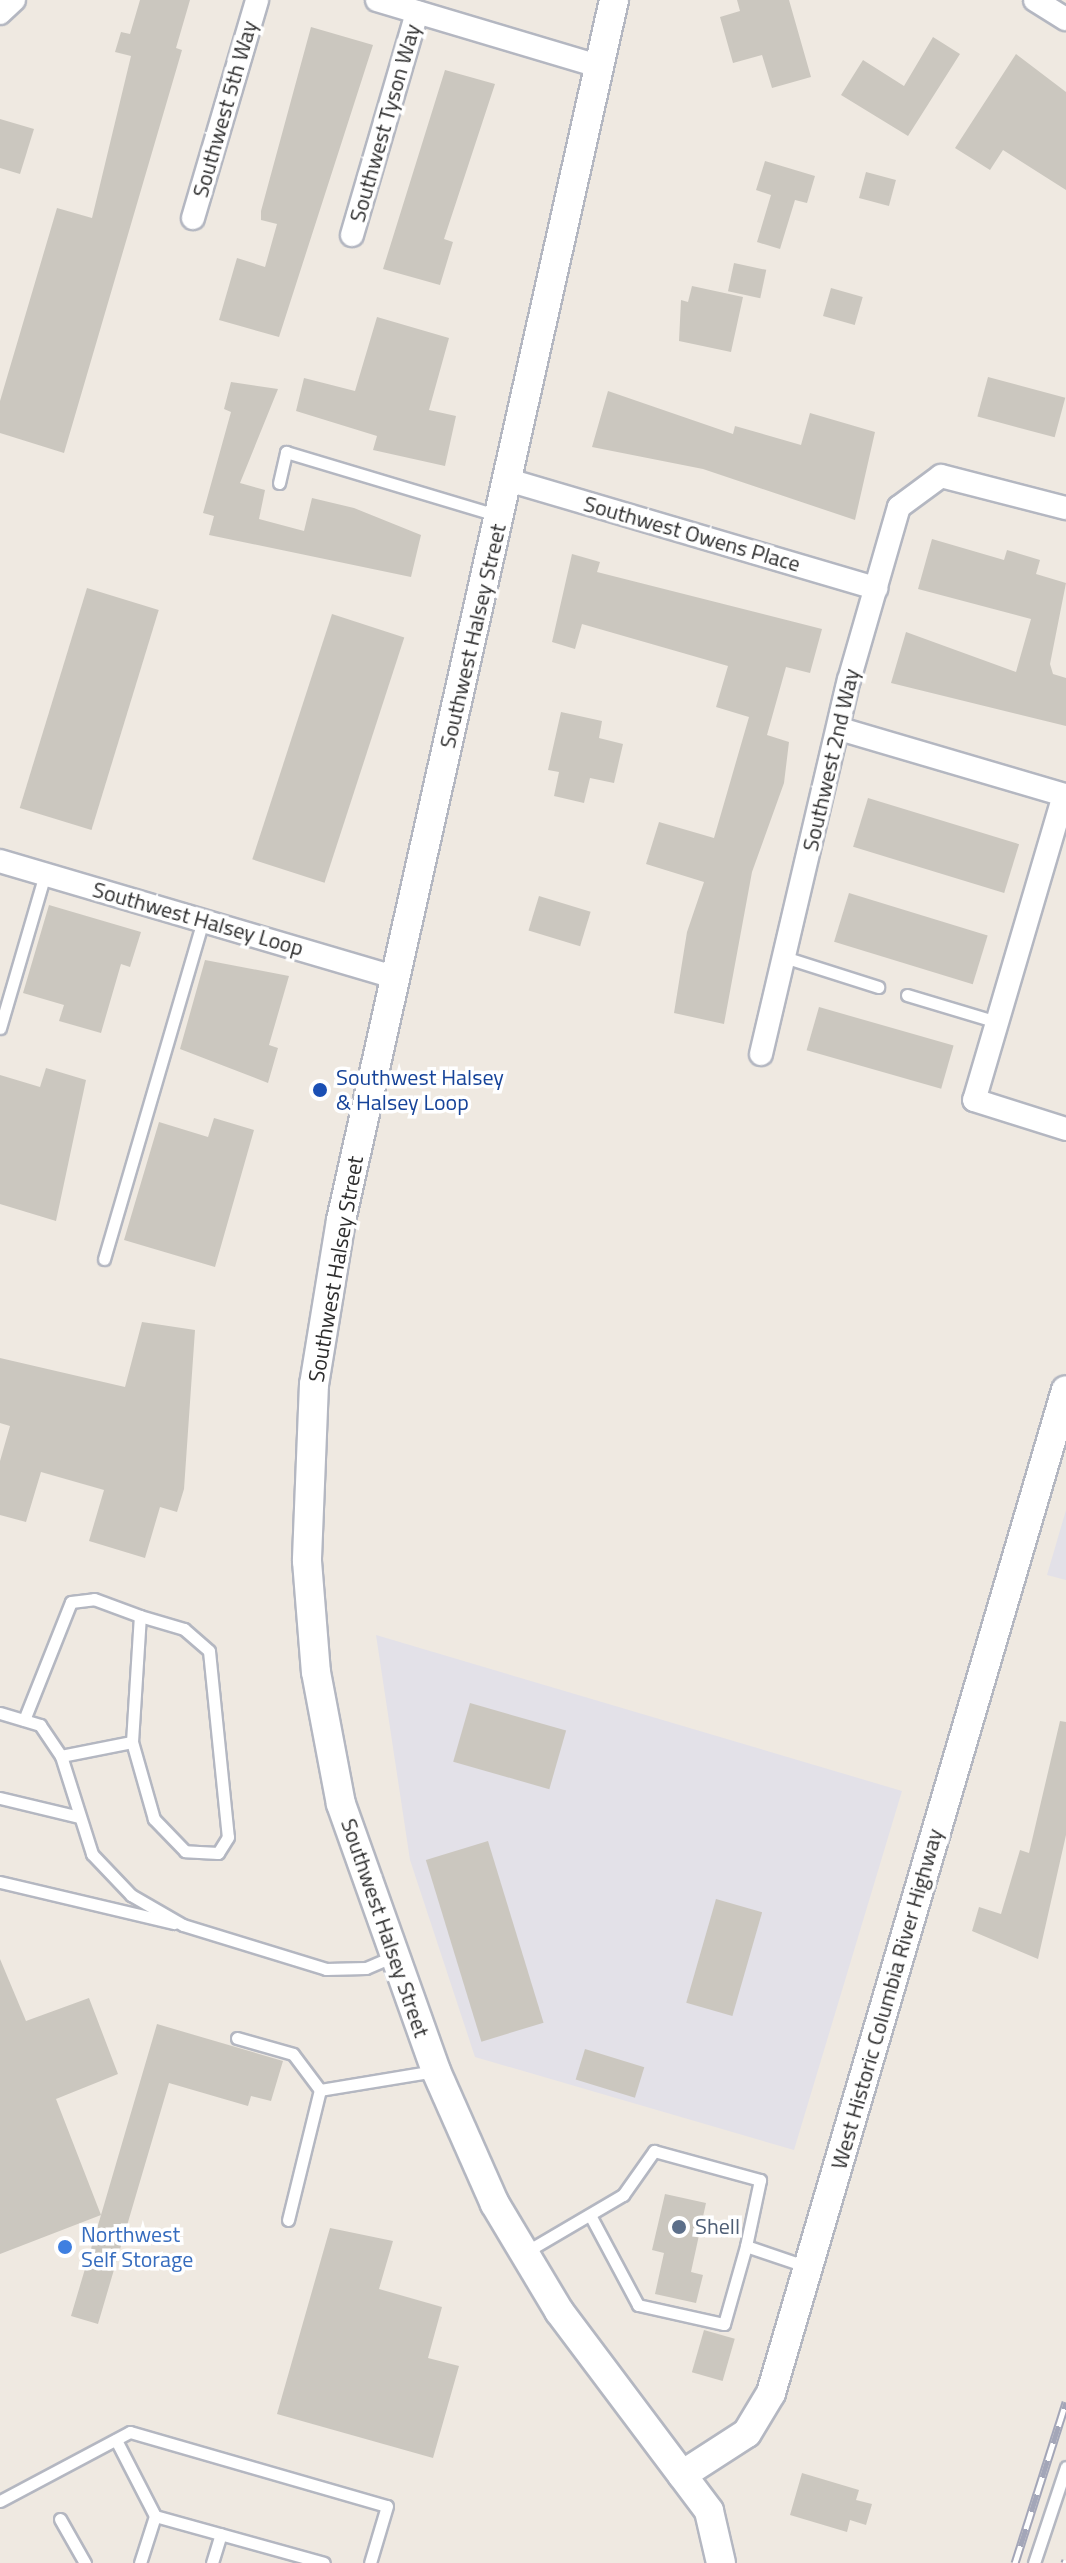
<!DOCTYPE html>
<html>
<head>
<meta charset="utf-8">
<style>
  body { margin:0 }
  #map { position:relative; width:1066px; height:2563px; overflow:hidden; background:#efe9e1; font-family:"Titillium Web",sans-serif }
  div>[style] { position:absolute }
  .industrial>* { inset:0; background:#e3e1e8 }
  .building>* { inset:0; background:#cbc7bf; transform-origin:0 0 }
  .roads { filter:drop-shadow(2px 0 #b4b7c1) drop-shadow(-2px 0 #b4b7c1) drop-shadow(0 2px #b4b7c1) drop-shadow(0 -2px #b4b7c1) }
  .service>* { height:11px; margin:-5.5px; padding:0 5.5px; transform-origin:5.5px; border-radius:5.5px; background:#fff }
  .minor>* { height:22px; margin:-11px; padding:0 11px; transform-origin:11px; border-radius:11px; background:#fff }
  .tertiary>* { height:28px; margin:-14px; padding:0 14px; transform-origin:14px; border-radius:14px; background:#fff }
  .rail>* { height:9px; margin-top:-4.5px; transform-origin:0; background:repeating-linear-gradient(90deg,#fff 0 18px,#a3a6b8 0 36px); box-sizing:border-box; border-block:2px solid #a3a6b8 }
  .dots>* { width:22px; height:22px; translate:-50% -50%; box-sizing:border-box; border:4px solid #fff; border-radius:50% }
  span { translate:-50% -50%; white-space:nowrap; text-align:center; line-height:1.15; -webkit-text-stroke:7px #fff; paint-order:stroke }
  .street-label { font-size:22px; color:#2e2e2e }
  .transit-label { font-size:22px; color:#164399 }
  .left { translate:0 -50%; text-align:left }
  .service-label { font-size:22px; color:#4e5e75 }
  .shop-label { font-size:22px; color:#366cbe }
</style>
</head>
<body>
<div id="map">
  <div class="industrial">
    <i style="clip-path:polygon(1066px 1510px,1066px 1580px,1047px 1575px)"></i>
    <i style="clip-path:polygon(376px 1635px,902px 1791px,794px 2150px,475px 2057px,410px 1860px)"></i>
  </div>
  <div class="building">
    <i style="clip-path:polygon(140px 0,190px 0,176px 48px,182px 50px,64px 453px,0 433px,0 401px,57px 208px,92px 218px,131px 56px,115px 52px,121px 32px,130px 34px)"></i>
    <i style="clip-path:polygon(737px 0,789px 0,811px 77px,772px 88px,762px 55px,733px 63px,720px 17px,740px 11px)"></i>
    <i style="clip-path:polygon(311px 27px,373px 45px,279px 337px,219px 320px,237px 258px,265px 267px,277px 224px,261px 220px,261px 211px)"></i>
    <i style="clip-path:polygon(933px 37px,960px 54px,908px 136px,841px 95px,863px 60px,904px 86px)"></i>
    <i style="clip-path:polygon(1016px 54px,1066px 92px,1066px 190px,1003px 150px,990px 170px,955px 148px)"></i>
    <i style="clip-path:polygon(445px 70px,495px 84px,444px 239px,453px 242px,440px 285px,383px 269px)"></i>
    <i style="clip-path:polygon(0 119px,34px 129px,20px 174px,0 168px)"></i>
    <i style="clip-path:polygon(765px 161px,815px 176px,807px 203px,795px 200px,780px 249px,757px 242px,771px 195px,756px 190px)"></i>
    <i style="left:866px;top:172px;width:31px;height:27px;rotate:15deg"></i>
    <i style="left:734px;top:263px;width:33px;height:29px;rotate:12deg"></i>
    <i style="clip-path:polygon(692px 286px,743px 297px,731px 352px,679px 341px,681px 300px,688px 302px)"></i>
    <i style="left:831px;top:288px;width:33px;height:29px;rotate:16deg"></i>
    <i style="clip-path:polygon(377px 317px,449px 338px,429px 410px,456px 416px,445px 466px,373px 450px,377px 436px,296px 411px,304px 378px,355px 391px)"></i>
    <i style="left:988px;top:377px;width:80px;height:41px;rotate:15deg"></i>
    <i style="clip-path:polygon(231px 382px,278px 389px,240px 483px,265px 490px,259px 519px,304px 531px,312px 498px,354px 508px,421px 535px,411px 577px,209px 535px,214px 516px,203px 513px,231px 412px,224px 409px)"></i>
    <i style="clip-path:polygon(608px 391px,733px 434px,735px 426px,801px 445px,810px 413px,875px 432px,855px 520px,703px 469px,592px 447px)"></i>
    <i style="clip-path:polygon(932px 539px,1004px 560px,1007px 550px,1040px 560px,1036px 574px,1066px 583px,1050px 664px,1053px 674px,1066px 678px,1066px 726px,891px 683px,906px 632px,1016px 672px,1031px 619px,918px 589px)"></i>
    <i style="clip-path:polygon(572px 554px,600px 562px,597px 572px,822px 629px,810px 673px,786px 667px,767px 735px,789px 742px,784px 783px,752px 872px,724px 1024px,674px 1013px,687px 932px,704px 882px,646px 864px,659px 822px,714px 838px,749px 717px,716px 707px,728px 666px,582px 624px,575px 649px,552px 642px)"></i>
    <i style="left:87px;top:588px;width:75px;height:230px;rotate:17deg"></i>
    <i style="left:332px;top:614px;width:76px;height:258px;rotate:18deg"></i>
    <i style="clip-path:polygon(561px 712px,602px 721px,599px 738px,623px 744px,614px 783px,590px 778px,584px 803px,554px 796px,559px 772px,548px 770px)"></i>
    <i style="left:868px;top:798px;width:158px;height:51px;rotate:17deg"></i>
    <i style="left:849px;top:893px;width:145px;height:51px;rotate:17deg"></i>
    <i style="left:539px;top:896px;width:54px;height:36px;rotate:17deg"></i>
    <i style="clip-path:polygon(49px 905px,141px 932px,130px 967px,121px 964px,101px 1033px,59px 1021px,64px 1005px,23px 993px)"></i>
    <i style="clip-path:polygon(205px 960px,289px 976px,269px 1045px,278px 1048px,268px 1083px,180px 1049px)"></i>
    <i style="left:819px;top:1007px;width:140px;height:45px;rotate:16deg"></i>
    <i style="clip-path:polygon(46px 1068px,86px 1080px,56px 1221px,0 1204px,0 1075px,40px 1087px)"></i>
    <i style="clip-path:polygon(214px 1118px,254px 1130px,215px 1267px,124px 1240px,159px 1122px,208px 1137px)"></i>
    <i style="clip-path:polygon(142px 1322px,195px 1330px,184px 1489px,177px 1512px,160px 1507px,145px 1558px,89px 1541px,104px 1490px,41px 1472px,26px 1522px,0 1515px,0 1461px,10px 1426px,0 1423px,0 1358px,125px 1387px)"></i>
    <i style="left:470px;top:1703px;width:100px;height:61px;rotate:16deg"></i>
    <i style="clip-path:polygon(1060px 1721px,1066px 1722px,1066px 1835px,1038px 1959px,972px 1931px,979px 1907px,1001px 1914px,1020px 1850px,1029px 1853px)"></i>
    <i style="left:488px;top:1841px;width:190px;height:65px;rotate:73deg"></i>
    <i style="left:716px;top:1899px;width:48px;height:108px;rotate:16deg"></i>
    <i style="clip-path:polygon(0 1959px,26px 2021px,89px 1998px,118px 2074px,56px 2099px,101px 2215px,157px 2024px,283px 2061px,271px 2101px,251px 2096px,248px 2106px,169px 2083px,98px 2324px,71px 2316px,101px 2215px,0 2254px)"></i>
    <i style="left:585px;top:2049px;width:62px;height:32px;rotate:17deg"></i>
    <i style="clip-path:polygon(665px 2194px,706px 2203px,691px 2272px,703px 2275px,696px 2303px,655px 2294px,664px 2253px,652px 2250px)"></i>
    <i style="clip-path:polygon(330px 2228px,393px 2241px,379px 2289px,442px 2307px,428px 2358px,459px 2366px,433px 2458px,277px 2414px)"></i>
    <i style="left:704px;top:2330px;width:32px;height:44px;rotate:16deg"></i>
    <i style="clip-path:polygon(802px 2473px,859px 2490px,856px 2500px,872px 2504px,866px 2525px,850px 2520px,847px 2532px,790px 2515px)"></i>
  </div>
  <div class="roads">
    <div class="service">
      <i style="left:279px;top:483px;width:32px;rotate:-77deg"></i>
      <i style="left:286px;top:452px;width:222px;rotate:16.7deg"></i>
      <i style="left:784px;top:957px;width:99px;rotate:17.7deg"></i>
      <i style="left:907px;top:995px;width:94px;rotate:16.7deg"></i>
      <i style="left:0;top:1028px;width:160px;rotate:-73.7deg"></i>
      <i style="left:104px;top:1259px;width:353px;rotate:-73.7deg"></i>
      <i style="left:140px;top:1616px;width:46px;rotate:16.5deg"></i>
      <i style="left:184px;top:1629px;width:33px;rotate:41deg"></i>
      <i style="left:209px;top:1651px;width:187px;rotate:84.2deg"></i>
      <i style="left:228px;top:1837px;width:19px;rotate:122deg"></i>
      <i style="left:218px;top:1853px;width:33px;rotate:-177deg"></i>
      <i style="left:185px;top:1851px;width:45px;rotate:-134.1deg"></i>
      <i style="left:154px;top:1819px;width:80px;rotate:-105.9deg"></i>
      <i style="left:132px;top:1742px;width:126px;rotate:-86.4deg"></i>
      <i style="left:0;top:1713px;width:42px;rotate:16.7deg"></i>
      <i style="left:40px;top:1725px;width:37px;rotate:56deg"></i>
      <i style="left:61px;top:1756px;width:103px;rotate:72.4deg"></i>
      <i style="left:92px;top:1854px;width:57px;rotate:46.4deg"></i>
      <i style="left:131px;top:1895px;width:60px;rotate:30deg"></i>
      <i style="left:183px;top:1925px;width:150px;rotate:17.1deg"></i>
      <i style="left:326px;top:1969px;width:40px;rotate:-1.4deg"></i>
      <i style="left:366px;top:1968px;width:28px;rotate:-23deg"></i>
      <i style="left:24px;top:1720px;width:127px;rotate:-68.3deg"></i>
      <i style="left:71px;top:1602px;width:23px;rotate:-7deg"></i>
      <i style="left:94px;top:1599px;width:49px;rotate:20.3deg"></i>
      <i style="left:61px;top:1756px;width:72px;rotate:-11.2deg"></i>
      <i style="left:0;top:1798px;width:81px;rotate:13.5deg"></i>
      <i style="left:0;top:1882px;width:179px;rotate:13.3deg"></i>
      <i style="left:237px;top:2038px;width:58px;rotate:15.9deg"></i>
      <i style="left:293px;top:2054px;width:45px;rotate:53.1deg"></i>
      <i style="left:590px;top:2215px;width:102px;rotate:61.9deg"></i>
      <i style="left:638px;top:2305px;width:88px;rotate:12.5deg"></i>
      <i style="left:724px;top:2324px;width:81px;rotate:-74.2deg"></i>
      <i style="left:288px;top:2220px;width:134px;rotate:-76.2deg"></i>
      <i style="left:320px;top:2090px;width:117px;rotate:-9.4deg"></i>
      <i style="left:524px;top:2253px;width:115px;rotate:-30.4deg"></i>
      <i style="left:623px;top:2195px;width:54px;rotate:-54.8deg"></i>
      <i style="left:654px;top:2151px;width:110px;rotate:15.3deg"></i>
      <i style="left:760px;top:2180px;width:67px;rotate:102deg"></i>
      <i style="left:746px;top:2246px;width:65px;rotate:18.7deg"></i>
      <i style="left:116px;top:2440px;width:85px;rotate:62.8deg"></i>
      <i style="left:155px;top:2516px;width:175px;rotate:15.5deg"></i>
      <i style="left:0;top:2501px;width:147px;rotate:-28deg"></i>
      <i style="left:130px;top:2432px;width:267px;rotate:16.1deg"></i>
      <i style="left:387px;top:2506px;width:59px;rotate:106.6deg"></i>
      <i style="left:60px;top:2519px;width:51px;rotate:60.4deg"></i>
      <i style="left:140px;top:2563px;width:49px;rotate:-72.3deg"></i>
      <i style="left:212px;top:2563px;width:30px;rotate:-73deg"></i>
      <i style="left:1034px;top:2563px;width:101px;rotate:-71.6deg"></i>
    </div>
    <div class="minor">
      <i style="left:377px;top:0;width:232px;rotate:16.6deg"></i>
      <i style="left:1035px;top:0;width:36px;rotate:32deg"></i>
      <i style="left:0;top:13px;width:19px;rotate:-43deg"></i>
      <i style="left:193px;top:218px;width:227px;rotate:-73.6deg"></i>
      <i style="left:352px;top:235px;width:232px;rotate:-73.7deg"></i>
      <i style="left:508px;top:480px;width:384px;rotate:16.4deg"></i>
      <i style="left:840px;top:729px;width:234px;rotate:16.4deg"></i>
      <i style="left:1064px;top:795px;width:318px;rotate:106.4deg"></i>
      <i style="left:974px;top:1100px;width:96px;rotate:17.5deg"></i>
      <i style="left:0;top:861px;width:412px;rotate:16.4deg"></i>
      <i style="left:761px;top:1054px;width:384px;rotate:-76.8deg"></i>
      <i style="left:849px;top:680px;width:180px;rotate:-73.9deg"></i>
      <i style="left:899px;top:507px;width:52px;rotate:-36.4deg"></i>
      <i style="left:941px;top:476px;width:129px;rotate:14.4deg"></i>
    </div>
    <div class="tertiary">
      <i style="left:614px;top:0;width:1250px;rotate:102.61deg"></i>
      <i style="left:341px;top:1220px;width:166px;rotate:99.3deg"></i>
      <i style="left:314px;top:1384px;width:177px;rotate:92.3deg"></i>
      <i style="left:307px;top:1561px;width:111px;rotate:85.4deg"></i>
      <i style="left:316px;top:1672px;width:134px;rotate:79.3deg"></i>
      <i style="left:341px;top:1804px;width:283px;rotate:70.4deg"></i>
      <i style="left:436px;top:2071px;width:145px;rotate:66.1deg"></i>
      <i style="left:495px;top:2204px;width:125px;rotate:59.1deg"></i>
      <i style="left:559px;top:2311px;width:250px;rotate:53.1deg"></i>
      <i style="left:709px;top:2511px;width:53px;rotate:77deg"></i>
      <i style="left:682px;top:2475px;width:77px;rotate:-32.9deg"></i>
      <i style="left:747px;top:2433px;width:47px;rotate:-59deg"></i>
      <i style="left:771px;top:2393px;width:1045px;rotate:-73.61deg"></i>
    </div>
  </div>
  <div class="rail">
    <i style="left:1015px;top:2563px;width:169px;rotate:-72.4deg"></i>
    <i style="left:1065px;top:2563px;width:3px;rotate:-72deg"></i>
  </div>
  <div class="dots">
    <i style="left:320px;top:1090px;background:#1a4fb4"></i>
    <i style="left:679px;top:2227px;background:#5c6f8a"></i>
    <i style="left:65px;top:2247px;background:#3f7fe0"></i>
  </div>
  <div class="street-label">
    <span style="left:225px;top:109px;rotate:-74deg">Southwest 5th Way</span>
    <span style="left:385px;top:123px;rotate:-74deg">Southwest Tyson Way</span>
    <span style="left:692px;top:534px;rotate:16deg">Southwest Owens Place</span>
    <span style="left:473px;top:636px;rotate:-77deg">Southwest Halsey Street</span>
    <span style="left:831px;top:760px;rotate:-77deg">Southwest 2nd Way</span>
    <span style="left:198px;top:919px;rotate:16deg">Southwest Halsey Loop</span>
    <span style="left:336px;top:1269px;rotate:-80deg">Southwest Halsey Street</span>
    <span style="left:385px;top:1928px;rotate:71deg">Southwest Halsey Street</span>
    <span style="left:887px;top:1999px;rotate:-74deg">West Historic Columbia River Highway</span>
  </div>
  <div class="transit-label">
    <span class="left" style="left:336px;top:1090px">Southwest Halsey<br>&amp; Halsey Loop</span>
  </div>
  <div class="service-label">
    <span class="left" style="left:695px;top:2227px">Shell</span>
  </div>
  <div class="shop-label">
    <span class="left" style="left:81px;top:2247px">Northwest<br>Self Storage</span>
  </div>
</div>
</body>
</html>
